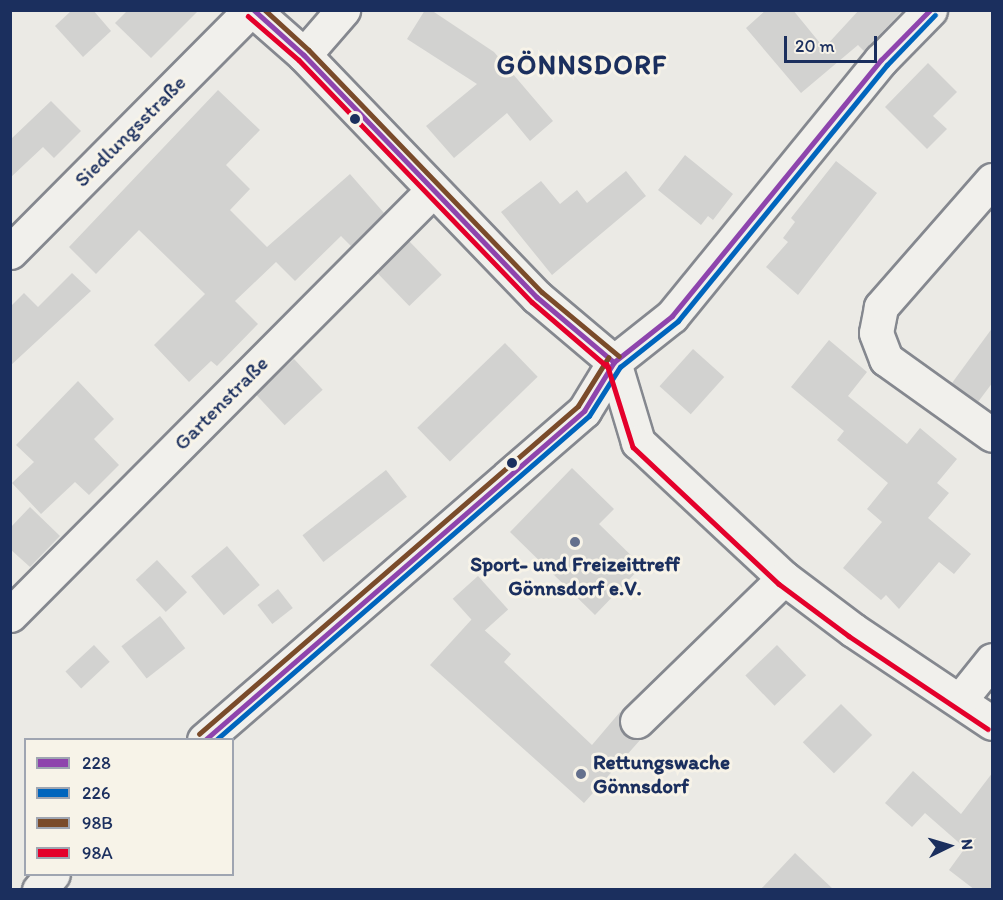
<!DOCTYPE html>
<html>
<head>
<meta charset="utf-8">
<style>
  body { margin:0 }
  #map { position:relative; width:1003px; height:900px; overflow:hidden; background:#ebeae5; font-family:Itim,sans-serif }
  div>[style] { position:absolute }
  .building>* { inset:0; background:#d2d2d0; transform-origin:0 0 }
  .roads { filter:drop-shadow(2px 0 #85888f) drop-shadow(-2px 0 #85888f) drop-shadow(0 2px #85888f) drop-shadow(0 -2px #85888f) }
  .minor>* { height:33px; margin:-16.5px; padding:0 16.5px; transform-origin:16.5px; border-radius:16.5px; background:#f1f0ec }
  .bus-1>* { height:4.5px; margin:-2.25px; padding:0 2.25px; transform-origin:2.25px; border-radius:2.25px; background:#8e44ad }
  .bus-2>* { height:4.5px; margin:-2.25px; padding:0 2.25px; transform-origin:2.25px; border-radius:2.25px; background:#0065bd }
  .bus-3>* { height:4.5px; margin:-2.25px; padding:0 2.25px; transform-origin:2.25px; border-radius:2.25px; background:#7a4b2a }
  .bus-4>* { height:4.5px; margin:-2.25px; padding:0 2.25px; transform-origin:2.25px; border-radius:2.25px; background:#e4002b }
  .dots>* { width:16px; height:16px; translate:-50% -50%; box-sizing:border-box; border:3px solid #f7f3e8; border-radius:50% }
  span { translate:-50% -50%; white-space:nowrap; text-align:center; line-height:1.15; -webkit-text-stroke:6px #f7f3e8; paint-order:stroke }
  .street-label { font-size:21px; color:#1b2f5e }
  .poi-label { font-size:21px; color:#1b2f5e; font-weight:700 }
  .left { translate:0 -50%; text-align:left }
  .district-label { font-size:27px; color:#1b2f5e; font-weight:700; letter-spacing:1.5px }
  .frame { position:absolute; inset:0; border:12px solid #1b2f5e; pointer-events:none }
  .legend { position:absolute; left:24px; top:738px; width:210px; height:138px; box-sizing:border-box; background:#f7f3e8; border:2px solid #9fa5b1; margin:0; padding:8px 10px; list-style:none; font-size:18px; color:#1b2f5e }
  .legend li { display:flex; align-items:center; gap:12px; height:30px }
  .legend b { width:30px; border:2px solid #9fa5b1 }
  .north { position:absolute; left:919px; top:816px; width:60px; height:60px; -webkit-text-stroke:4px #f7f3e8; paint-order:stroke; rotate:85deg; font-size:16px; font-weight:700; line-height:24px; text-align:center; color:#1b2f5e }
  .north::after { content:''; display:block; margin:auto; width:21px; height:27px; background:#1b2f5e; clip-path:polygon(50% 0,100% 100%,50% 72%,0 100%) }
  .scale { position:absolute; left:784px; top:36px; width:93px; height:27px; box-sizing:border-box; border:3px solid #1b2f5e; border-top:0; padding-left:8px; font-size:18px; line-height:21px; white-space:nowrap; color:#1b2f5e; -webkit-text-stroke:4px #f7f3e8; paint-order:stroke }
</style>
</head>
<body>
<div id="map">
  <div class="building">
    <i style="clip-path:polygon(72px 10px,93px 10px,111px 31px,83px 57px,55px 26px)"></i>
    <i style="clip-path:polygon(128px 10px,199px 10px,151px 58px,115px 23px)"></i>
    <i style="clip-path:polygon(425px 10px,431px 10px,494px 52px,553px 121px,530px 141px,507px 113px,454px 158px,426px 126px,477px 84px,407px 39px)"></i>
    <i style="clip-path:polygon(766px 10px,793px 10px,824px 48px,859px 10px,903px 10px,864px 51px,858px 45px,801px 93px,746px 28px)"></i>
    <i style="clip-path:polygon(928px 63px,957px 92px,933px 116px,947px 129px,927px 149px,885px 107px)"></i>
    <i style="clip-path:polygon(218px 90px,260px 130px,226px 165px,250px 189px,230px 210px,267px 247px,350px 174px,384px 213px,351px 246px,341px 236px,295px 281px,276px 262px,235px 301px,258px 324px,217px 366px,211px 361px,189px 382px,154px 345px,205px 294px,139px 230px,96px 274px,69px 247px)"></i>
    <i style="clip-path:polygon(51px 101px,81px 131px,54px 158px,43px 147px,10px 178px,10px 140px)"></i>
    <i style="clip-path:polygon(685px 155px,733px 194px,713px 220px,708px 216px,701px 225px,658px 190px)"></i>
    <i style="clip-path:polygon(836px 161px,877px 193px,798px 295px,766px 267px,788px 242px,783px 238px,795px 222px,791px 218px)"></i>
    <i style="clip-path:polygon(626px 171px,646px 196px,552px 275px,501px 212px,541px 181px,560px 204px,577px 190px,587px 203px)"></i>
    <i style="left:409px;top:241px;width:47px;height:45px;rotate:46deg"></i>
    <i style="clip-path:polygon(72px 273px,91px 291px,10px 366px,10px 307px,24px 293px,38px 307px)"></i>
    <i style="clip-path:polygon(993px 327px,993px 382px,978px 402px,952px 383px)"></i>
    <i style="clip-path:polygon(829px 340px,867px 372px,848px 396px,907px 444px,920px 428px,957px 459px,937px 483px,949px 493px,928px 518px,971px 554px,954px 574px,939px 562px,899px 609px,886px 595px,881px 600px,843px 568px,882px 522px,867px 509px,888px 483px,837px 440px,844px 431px,791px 387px)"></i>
    <i style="left:505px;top:343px;width:47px;height:122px;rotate:46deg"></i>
    <i style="left:693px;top:349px;width:42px;height:50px;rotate:42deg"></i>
    <i style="left:294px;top:359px;width:42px;height:52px;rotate:47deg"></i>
    <i style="clip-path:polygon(78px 381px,114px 419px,94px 439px,119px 465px,89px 495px,75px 482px,41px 514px,12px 483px,34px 462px,16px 445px)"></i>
    <i style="clip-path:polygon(572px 468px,614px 509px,599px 524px,642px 566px,595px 615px,510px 532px)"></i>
    <i style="left:386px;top:470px;width:34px;height:106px;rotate:52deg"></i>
    <i style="clip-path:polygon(30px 507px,60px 536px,30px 567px,10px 549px,10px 528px)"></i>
    <i style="left:227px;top:546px;width:51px;height:47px;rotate:50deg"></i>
    <i style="left:157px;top:560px;width:44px;height:29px;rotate:47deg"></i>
    <i style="left:478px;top:576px;width:45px;height:34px;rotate:48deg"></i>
    <i style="left:278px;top:589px;width:24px;height:26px;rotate:52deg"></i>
    <i style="left:160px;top:616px;width:41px;height:49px;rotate:52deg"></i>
    <i style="clip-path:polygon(472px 619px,511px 654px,504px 662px,592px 745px,620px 712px,619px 725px,623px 734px,641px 739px,584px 803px,430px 665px)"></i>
    <i style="left:94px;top:645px;width:23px;height:39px;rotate:47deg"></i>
    <i style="left:777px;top:645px;width:42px;height:44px;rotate:46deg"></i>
    <i style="left:841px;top:704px;width:44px;height:54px;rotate:45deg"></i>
    <i style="clip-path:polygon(913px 771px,961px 814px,993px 772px,993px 890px,975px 890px,949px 870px,965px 848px,925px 813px,912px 827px,885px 803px)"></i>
    <i style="clip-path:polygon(795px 853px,834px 890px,760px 890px)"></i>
  </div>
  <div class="roads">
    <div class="minor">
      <i style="left:253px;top:10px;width:68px;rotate:41.4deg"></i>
      <i style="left:304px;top:55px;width:336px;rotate:46.1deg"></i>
      <i style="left:537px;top:297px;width:101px;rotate:40.2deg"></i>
      <i style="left:304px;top:55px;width:60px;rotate:-49.1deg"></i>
      <i style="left:992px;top:180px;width:169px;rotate:131.2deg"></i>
      <i style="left:881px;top:307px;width:26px;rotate:101deg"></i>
      <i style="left:876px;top:333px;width:28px;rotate:69deg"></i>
      <i style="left:886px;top:359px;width:130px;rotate:35.6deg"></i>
      <i style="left:10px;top:252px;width:341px;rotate:-45.2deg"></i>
      <i style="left:614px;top:362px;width:84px;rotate:73.3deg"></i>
      <i style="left:638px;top:442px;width:200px;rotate:43deg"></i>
      <i style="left:784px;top:578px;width:86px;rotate:37deg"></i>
      <i style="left:853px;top:630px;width:167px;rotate:33.8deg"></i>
      <i style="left:10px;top:615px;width:598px;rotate:-45.14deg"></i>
      <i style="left:960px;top:700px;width:51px;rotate:-51.3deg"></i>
      <i style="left:637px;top:721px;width:205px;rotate:-44.2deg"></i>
      <i style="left:204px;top:740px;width:503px;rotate:-40.89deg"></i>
      <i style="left:584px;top:411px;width:57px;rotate:-58.5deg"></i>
      <i style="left:614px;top:362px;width:74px;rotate:-38.4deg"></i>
      <i style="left:672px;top:316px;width:330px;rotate:-50.8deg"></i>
      <i style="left:881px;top:60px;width:70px;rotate:-45.6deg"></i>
      <i style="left:39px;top:890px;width:21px;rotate:-49deg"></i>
    </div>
  </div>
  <div class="bus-1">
    <i style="left:254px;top:10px;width:67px;rotate:42deg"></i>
    <i style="left:304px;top:55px;width:336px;rotate:46.1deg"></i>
    <i style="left:537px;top:297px;width:101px;rotate:40.2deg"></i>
    <i style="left:205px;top:740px;width:502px;rotate:-40.96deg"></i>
    <i style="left:584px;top:411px;width:57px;rotate:-58.5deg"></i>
    <i style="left:614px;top:362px;width:74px;rotate:-38.4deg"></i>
    <i style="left:672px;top:316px;width:330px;rotate:-50.8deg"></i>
    <i style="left:881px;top:60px;width:70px;rotate:-45.6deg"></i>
  </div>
  <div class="bus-2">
    <i style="left:216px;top:740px;width:494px;rotate:-41deg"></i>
    <i style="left:589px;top:416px;width:58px;rotate:-57.7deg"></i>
    <i style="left:620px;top:367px;width:74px;rotate:-38.4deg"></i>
    <i style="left:678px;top:321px;width:330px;rotate:-50.8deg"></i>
    <i style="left:887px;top:65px;width:69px;rotate:-46.2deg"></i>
  </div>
  <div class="bus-3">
    <i style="left:265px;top:10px;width:59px;rotate:42.3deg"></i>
    <i style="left:309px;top:50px;width:336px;rotate:46.1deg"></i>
    <i style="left:542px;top:292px;width:100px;rotate:39.7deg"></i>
    <i style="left:199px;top:734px;width:501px;rotate:-40.87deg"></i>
    <i style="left:578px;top:406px;width:57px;rotate:-58deg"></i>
  </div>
  <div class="bus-4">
    <i style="left:248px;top:16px;width:67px;rotate:40.8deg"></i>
    <i style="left:299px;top:60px;width:336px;rotate:46.1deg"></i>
    <i style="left:532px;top:302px;width:101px;rotate:40.6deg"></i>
    <i style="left:607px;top:364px;width:87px;rotate:72.6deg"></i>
    <i style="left:633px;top:447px;width:200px;rotate:43.2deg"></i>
    <i style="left:779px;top:584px;width:87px;rotate:36.6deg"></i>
    <i style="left:849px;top:636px;width:167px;rotate:33.8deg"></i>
  </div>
  <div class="dots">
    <i style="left:355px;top:119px;background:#1b2f5e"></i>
    <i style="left:512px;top:463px;background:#1b2f5e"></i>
    <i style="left:575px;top:542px;background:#64708d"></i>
    <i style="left:581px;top:774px;background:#64708d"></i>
  </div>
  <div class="street-label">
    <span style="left:130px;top:131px;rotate:-45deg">Siedlungsstraße</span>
    <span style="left:221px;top:403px;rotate:-45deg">Gartenstraße</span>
  </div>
  <div class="poi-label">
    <span style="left:575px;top:576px">Sport- und Freizeittreff<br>Gönnsdorf e.V.</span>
    <span class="left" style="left:593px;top:774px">Rettungswache<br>Gönnsdorf</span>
  </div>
  <div class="district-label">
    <span style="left:582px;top:65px">GÖNNSDORF</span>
  </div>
  <div class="frame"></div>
  <ul class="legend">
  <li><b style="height:8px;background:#8e44ad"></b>228</li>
  <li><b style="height:8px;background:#0065bd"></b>226</li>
  <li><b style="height:8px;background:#7a4b2a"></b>98B</li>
  <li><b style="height:8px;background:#e4002b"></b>98A</li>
  </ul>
  <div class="north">N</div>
  <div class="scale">20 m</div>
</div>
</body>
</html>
